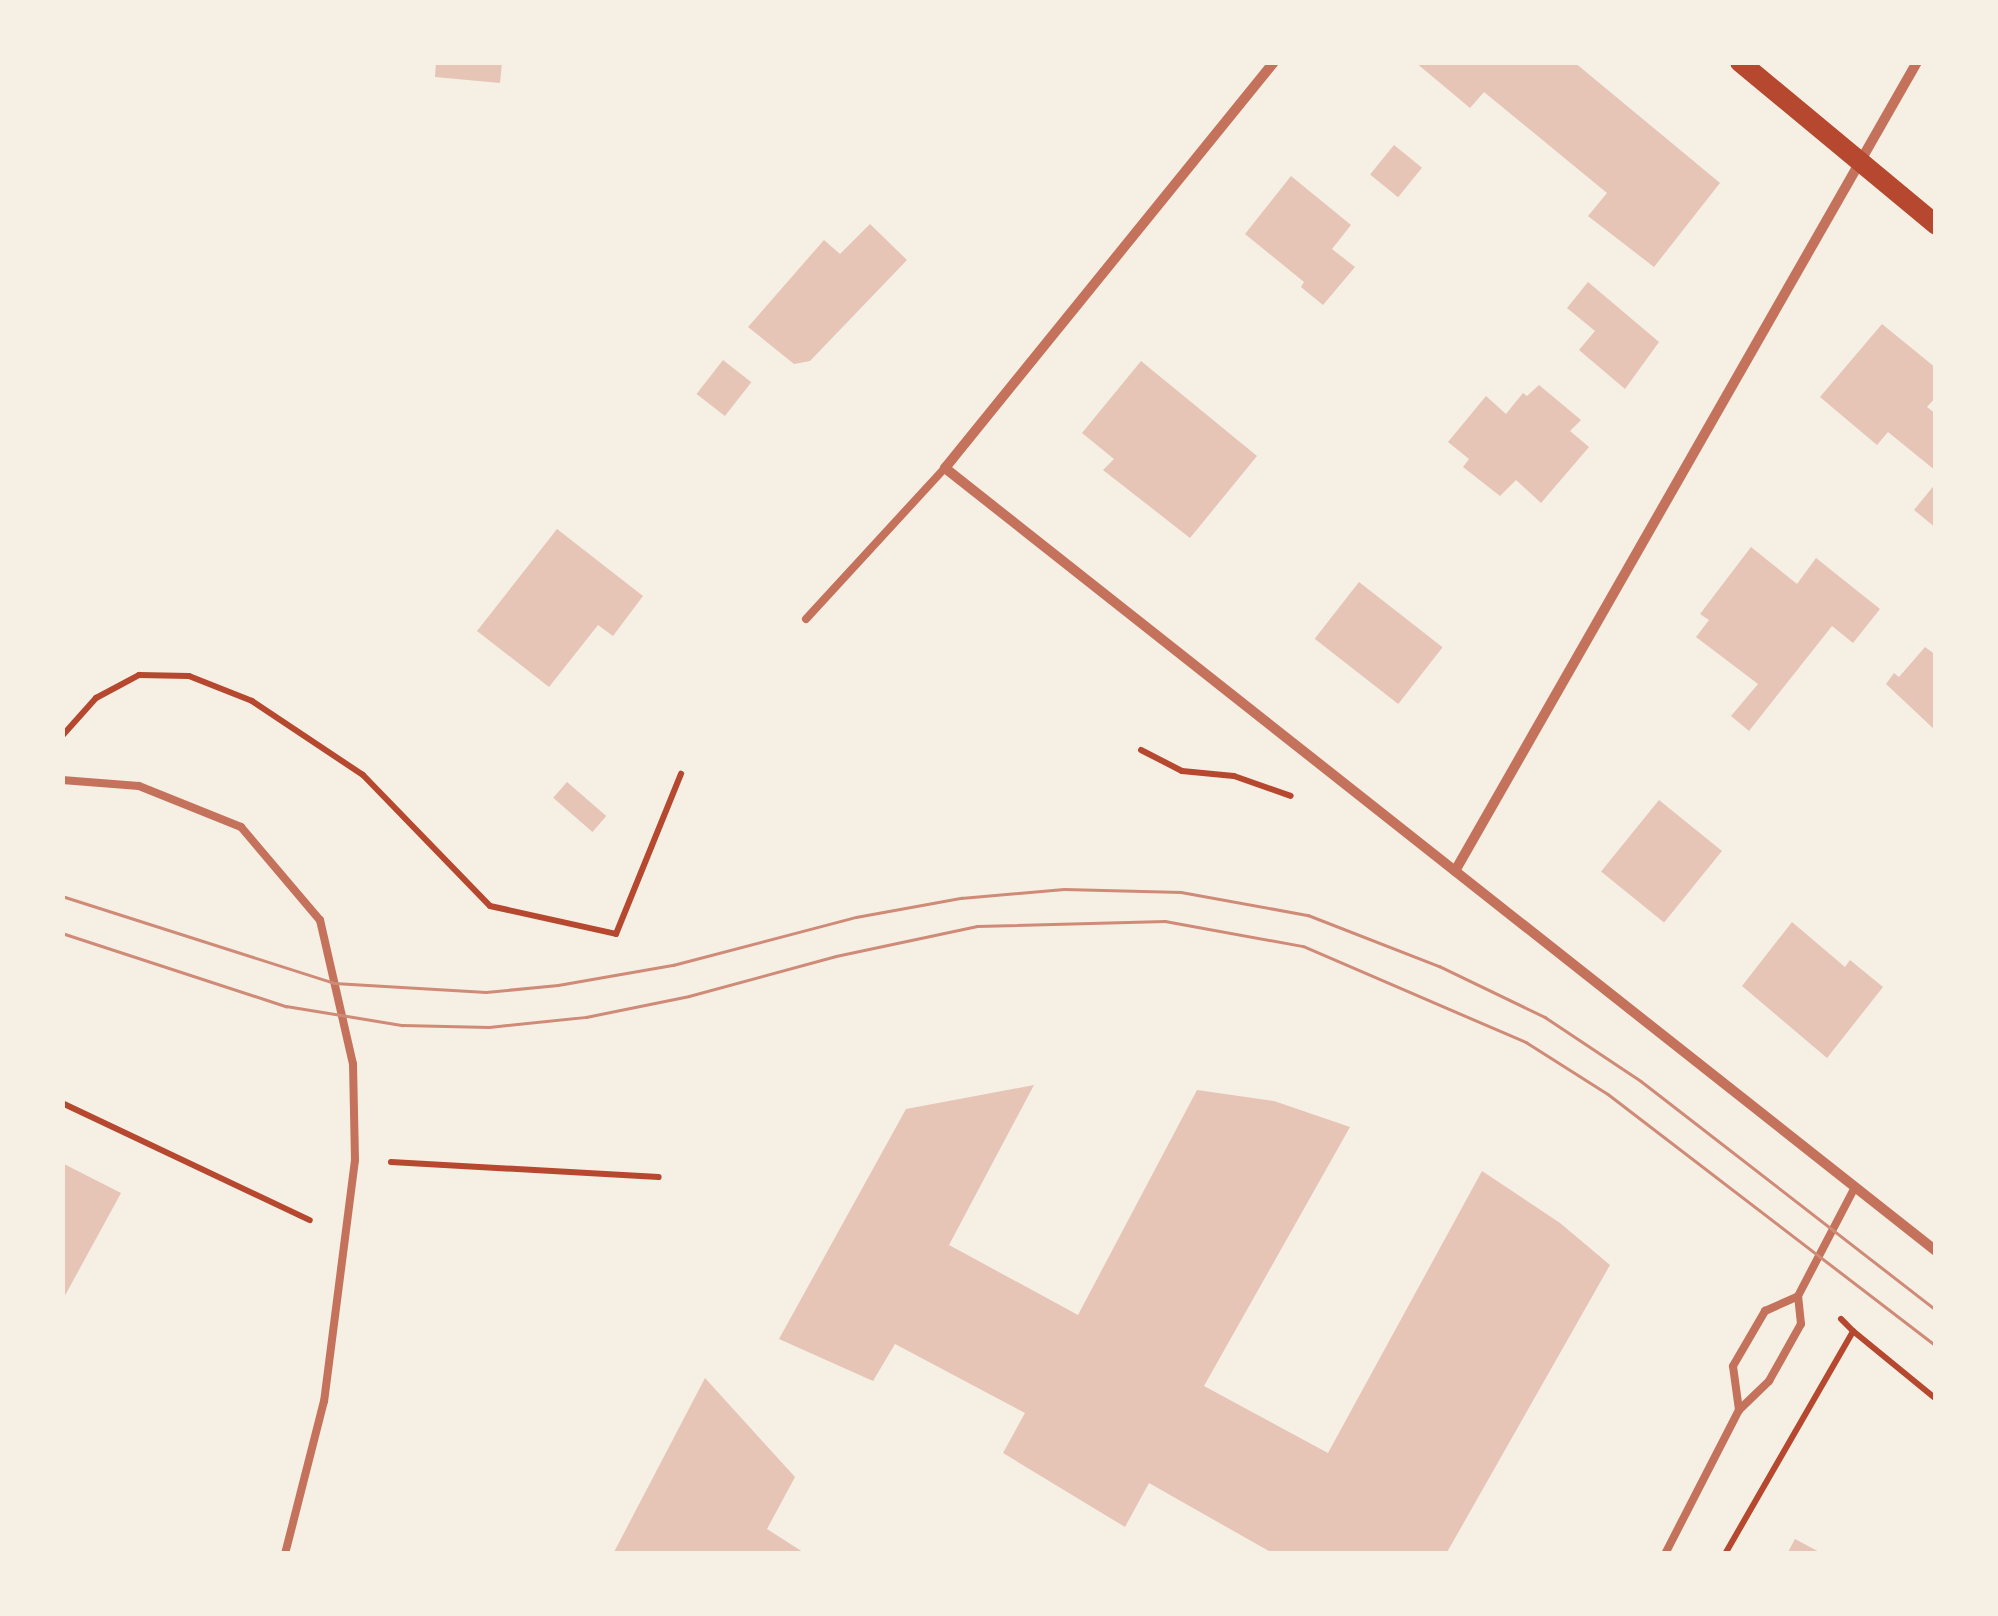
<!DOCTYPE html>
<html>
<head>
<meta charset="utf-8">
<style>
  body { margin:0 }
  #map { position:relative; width:1998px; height:1616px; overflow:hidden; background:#f6efe4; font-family:Commissioner,sans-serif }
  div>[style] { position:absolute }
  .building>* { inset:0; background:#e6c5b7; transform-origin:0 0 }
  .path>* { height:6px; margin:-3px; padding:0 3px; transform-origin:3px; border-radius:3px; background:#b5482f }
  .service>* { height:8px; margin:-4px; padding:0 4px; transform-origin:4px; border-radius:4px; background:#c5725c }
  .minor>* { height:10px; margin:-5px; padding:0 5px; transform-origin:5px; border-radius:5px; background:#c5725c }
  .secondary>* { height:20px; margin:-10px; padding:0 10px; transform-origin:10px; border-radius:10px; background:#b5482f }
  .tram>* { height:2.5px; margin:-1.25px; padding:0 1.25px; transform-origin:1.25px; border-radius:1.25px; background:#cf8b77 }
  span { translate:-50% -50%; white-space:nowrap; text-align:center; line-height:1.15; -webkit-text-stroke:8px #f6efe4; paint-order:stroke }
  .frame { position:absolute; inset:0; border:65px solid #f6efe4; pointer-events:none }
</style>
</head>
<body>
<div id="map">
  <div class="building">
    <i style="clip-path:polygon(436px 62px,502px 62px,500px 83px,435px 77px)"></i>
    <i style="clip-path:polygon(1415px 62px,1574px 62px,1720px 183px,1654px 267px,1588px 216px,1607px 193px,1484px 92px,1470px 108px)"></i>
    <i style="left:1394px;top:145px;width:36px;height:38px;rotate:39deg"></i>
    <i style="clip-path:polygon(1291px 176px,1351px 225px,1332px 249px,1355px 267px,1323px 305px,1301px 287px,1304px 282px,1245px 234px)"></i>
    <i style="clip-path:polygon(870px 224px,907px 260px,810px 361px,794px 364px,748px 327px,824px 240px,840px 254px)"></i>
    <i style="clip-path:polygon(1588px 282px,1659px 342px,1625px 389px,1579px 350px,1595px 331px,1567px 308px)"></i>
    <i style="clip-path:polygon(1882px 324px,1936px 368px,1936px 397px,1927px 407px,1936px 414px,1936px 471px,1888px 432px,1877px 445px,1820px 397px)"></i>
    <i style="left:723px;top:360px;width:36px;height:43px;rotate:38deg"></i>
    <i style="clip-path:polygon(1141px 361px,1257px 456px,1190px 538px,1103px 470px,1114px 459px,1082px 433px)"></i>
    <i style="clip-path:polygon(1539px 385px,1581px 420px,1570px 431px,1589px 447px,1541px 503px,1516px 480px,1500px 496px,1463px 467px,1469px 459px,1448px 442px,1486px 396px,1506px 414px,1523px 393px,1527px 396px)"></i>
    <i style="clip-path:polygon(1936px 483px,1936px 528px,1914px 510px)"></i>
    <i style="clip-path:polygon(557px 529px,643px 596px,613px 636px,598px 625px,549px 687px,477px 631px)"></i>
    <i style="clip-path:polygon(1751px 547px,1797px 584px,1816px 558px,1880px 609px,1853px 643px,1832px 626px,1749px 731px,1731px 716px,1758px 684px,1696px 637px,1709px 620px,1700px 614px)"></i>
    <i style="left:1359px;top:582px;width:106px;height:72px;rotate:38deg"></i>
    <i style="clip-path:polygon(1925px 647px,1936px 655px,1936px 731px,1886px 684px,1894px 673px,1899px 677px)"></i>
    <i style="left:567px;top:782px;width:52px;height:21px;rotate:41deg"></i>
    <i style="left:1659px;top:800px;width:81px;height:92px;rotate:39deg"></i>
    <i style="clip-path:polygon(1792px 922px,1845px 967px,1850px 960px,1883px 987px,1827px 1058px,1742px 986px)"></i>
    <i style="clip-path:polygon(1034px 1085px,949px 1245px,1078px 1315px,1197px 1090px,1274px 1101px,1350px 1127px,1204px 1386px,1328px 1453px,1482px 1171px,1560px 1223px,1610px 1265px,1446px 1554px,1274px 1554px,1149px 1483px,1125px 1527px,1003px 1453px,1025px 1413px,895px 1344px,873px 1381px,779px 1339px,906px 1109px)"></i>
    <i style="clip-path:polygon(62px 1163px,121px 1193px,62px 1301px)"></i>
    <i style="clip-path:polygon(705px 1378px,795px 1477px,767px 1529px,806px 1554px,613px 1554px)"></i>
    <i style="clip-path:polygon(1795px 1539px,1823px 1554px,1787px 1554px)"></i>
  </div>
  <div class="path">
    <i style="left:62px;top:736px;width:51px;rotate:-48.2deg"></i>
    <i style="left:96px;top:698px;width:49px;rotate:-28.1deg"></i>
    <i style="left:139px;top:675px;width:50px;rotate:1.1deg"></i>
    <i style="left:189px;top:676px;width:68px;rotate:21.6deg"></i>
    <i style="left:252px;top:701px;width:133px;rotate:33.7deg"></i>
    <i style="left:363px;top:775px;width:182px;rotate:45.9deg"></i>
    <i style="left:490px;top:906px;width:129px;rotate:12.5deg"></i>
    <i style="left:616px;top:934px;width:173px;rotate:-67.9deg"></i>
    <i style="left:1141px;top:750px;width:46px;rotate:27.1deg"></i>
    <i style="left:1182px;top:771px;width:52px;rotate:5.5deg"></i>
    <i style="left:1234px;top:776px;width:60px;rotate:19.3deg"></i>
    <i style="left:62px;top:1103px;width:274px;rotate:25.3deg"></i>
    <i style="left:391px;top:1162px;width:268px;rotate:3.2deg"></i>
    <i style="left:1853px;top:1331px;width:107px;rotate:39.3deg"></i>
    <i style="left:1725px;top:1554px;width:257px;rotate:-60.1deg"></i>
    <i style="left:1853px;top:1331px;width:17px;rotate:-135deg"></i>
  </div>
  <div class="service">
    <i style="left:806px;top:619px;width:205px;rotate:-47.4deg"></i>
    <i style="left:62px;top:780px;width:77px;rotate:4.5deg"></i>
    <i style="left:139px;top:786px;width:110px;rotate:21.9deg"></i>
    <i style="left:241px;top:827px;width:122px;rotate:49.7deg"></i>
    <i style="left:320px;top:920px;width:148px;rotate:77.1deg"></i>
    <i style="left:353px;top:1064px;width:96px;rotate:88.8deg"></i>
    <i style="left:355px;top:1160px;width:243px;rotate:97.3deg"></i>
    <i style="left:324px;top:1401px;width:158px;rotate:104.3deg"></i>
    <i style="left:1739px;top:1410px;width:44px;rotate:-97.8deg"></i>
    <i style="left:1733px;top:1366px;width:64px;rotate:-59.8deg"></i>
    <i style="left:1765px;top:1311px;width:36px;rotate:-24deg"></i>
    <i style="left:1665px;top:1554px;width:162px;rotate:-62.8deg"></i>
    <i style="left:1739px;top:1410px;width:42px;rotate:-44deg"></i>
    <i style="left:1769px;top:1381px;width:65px;rotate:-60.7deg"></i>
    <i style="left:1801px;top:1324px;width:28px;rotate:-96deg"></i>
    <i style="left:1798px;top:1296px;width:123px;rotate:-62.4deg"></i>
  </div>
  <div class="minor">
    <i style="left:1274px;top:62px;width:523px;rotate:129.02deg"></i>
    <i style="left:945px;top:468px;width:1263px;rotate:38.31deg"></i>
    <i style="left:1455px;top:871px;width:932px;rotate:-60.27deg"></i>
  </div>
  <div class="secondary">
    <i style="left:1740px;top:62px;width:255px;rotate:39.7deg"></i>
  </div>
  <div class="tram">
    <i style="left:62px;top:896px;width:286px;rotate:17.7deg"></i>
    <i style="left:334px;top:983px;width:152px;rotate:3.4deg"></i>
    <i style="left:486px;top:992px;width:72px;rotate:-5.6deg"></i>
    <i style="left:558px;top:985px;width:117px;rotate:-9.9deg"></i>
    <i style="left:673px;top:965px;width:189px;rotate:-14.7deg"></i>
    <i style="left:856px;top:917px;width:107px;rotate:-10.3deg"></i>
    <i style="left:961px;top:898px;width:103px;rotate:-5deg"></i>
    <i style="left:1064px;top:889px;width:117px;rotate:1.5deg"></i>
    <i style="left:1181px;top:892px;width:129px;rotate:10.3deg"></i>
    <i style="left:1308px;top:915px;width:141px;rotate:21.3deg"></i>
    <i style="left:1439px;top:966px;width:118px;rotate:25.7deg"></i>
    <i style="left:1545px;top:1017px;width:115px;rotate:33.7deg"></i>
    <i style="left:1641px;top:1081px;width:373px;rotate:37.8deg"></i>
    <i style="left:62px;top:933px;width:236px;rotate:18.1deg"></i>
    <i style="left:286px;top:1006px;width:118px;rotate:9.3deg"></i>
    <i style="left:402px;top:1025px;width:87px;rotate:1.3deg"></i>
    <i style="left:489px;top:1027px;width:98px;rotate:-5.9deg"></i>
    <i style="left:586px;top:1017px;width:105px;rotate:-11.5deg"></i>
    <i style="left:689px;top:996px;width:152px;rotate:-15.2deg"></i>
    <i style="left:836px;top:956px;width:144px;rotate:-12deg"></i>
    <i style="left:977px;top:926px;width:188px;rotate:-1.5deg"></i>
    <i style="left:1165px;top:921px;width:140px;rotate:10.3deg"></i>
    <i style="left:1303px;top:946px;width:243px;rotate:23.3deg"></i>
    <i style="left:1526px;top:1042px;width:97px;rotate:32.4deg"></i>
    <i style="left:1608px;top:1094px;width:414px;rotate:37.5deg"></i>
  </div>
  <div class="frame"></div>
</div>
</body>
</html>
